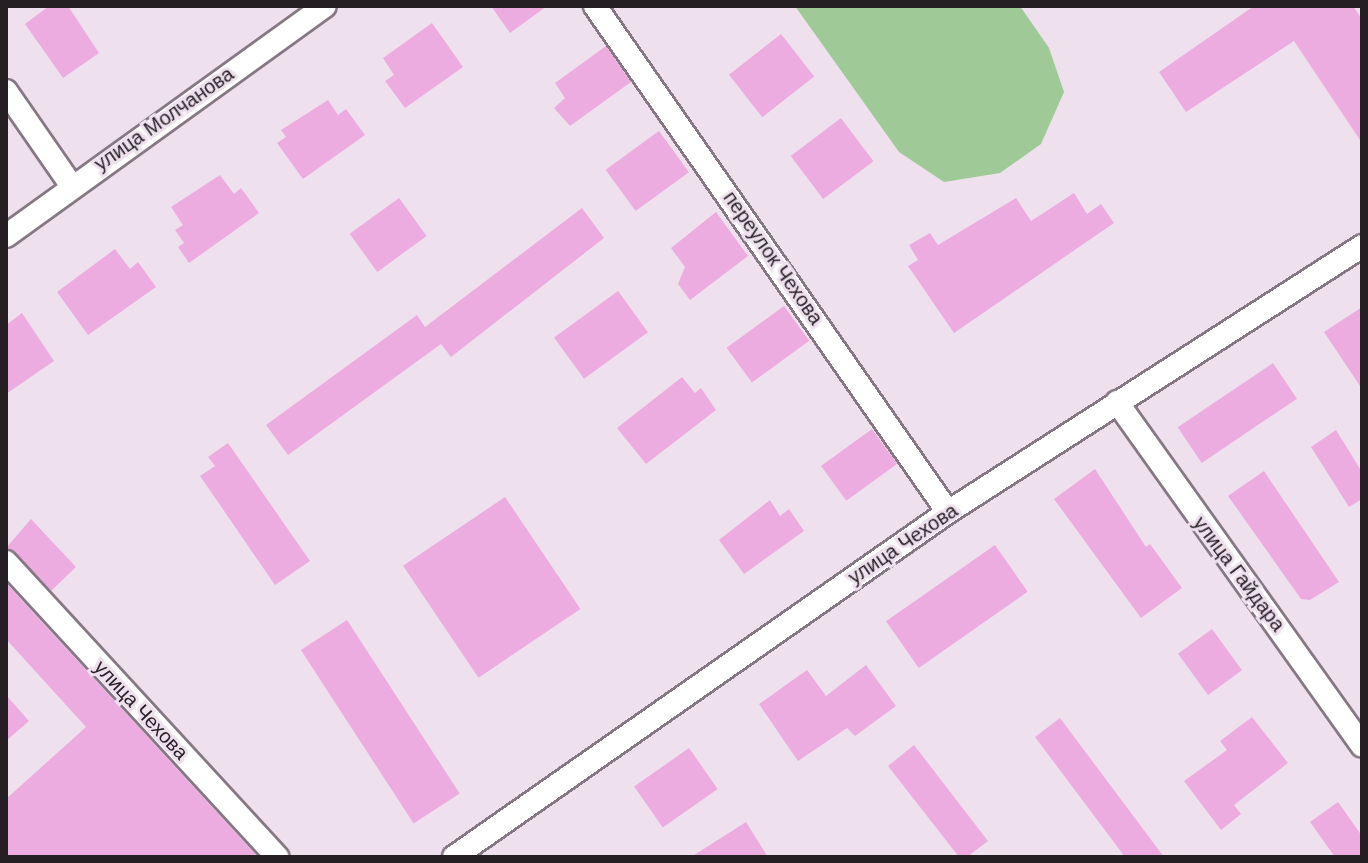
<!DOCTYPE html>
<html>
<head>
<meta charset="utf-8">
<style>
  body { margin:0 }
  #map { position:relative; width:1368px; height:863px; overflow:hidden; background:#efe0ee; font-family:Arial,sans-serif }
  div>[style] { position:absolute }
  .green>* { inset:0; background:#9fc997 }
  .building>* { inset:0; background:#edace0; transform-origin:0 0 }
  .roads { filter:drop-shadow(2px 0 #857884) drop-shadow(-2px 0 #857884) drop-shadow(0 2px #857884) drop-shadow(0 -2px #857884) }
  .street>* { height:22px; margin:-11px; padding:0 11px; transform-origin:11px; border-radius:11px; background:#fff }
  span { translate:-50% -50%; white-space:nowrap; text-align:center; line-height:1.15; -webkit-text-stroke:6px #efe0ee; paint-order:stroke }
  .street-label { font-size:20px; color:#251f24 }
  .frame { position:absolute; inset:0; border:8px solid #251f24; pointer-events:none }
</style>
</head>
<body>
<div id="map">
  <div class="green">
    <i style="clip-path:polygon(795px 6px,1020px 6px,1049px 48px,1064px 92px,1041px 144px,1000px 173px,944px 182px,899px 152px)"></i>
  </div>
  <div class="building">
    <i style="clip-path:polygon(49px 6px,68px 6px,99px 53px,63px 78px,25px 24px)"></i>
    <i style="clip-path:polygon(491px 6px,547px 6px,510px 33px)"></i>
    <i style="clip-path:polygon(1254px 6px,1353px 6px,1362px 19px,1362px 143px,1294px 41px,1186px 112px,1159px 72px)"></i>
    <i style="clip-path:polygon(432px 23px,463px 67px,405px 108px,385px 81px,394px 75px,383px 58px)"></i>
    <i style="left:781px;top:34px;width:54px;height:66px;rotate:52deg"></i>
    <i style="clip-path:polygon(606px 46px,631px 82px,570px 126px,554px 108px,565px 98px,555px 83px)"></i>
    <i style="clip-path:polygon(328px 100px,338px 115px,346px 109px,365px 135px,303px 179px,277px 143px,286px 137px,281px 130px)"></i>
    <i style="left:841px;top:118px;width:54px;height:63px;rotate:53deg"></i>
    <i style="left:659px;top:131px;width:51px;height:66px;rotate:54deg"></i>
    <i style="clip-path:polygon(220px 175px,234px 194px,241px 188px,259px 213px,189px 263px,178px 247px,184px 243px,175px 230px,183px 225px,171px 207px)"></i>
    <i style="clip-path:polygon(1074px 193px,1087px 214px,1101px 204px,1114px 223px,954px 333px,908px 266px,918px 260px,909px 245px,930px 233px,938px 245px,1016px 198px,1031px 221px)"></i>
    <i style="left:399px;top:198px;width:47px;height:61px;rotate:54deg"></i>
    <i style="clip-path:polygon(582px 208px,604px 238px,451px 357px,441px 344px,288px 455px,266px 425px,417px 315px,425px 327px)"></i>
    <i style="clip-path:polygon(716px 212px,748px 256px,690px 300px,678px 284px,685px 267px,671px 248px)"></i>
    <i style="clip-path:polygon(115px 249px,130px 269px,138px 262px,156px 287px,88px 335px,57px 292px)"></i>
    <i style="left:618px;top:291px;width:51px;height:79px;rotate:54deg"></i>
    <i style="left:784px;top:306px;width:43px;height:71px;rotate:54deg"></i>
    <i style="clip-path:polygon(1362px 307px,1362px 389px,1324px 332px)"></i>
    <i style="clip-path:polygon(22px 313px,54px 361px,6px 394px,6px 325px)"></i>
    <i style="left:1273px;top:363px;width:43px;height:115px;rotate:56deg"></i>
    <i style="clip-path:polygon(682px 377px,695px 393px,701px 388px,716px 410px,646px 464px,617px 428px)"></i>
    <i style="left:872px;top:429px;width:43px;height:63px;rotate:54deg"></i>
    <i style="clip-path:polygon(1336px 430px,1362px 472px,1362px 499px,1349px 507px,1311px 447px)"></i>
    <i style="clip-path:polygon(228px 443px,310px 561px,275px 585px,200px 476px,215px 466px,208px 457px)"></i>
    <i style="clip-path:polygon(1095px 469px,1146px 547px,1150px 544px,1182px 588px,1141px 618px,1054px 499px)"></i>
    <i style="clip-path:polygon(1264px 471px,1339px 582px,1310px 600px,1301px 599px,1228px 496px)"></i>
    <i style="left:505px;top:497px;width:135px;height:123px;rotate:56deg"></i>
    <i style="clip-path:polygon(770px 500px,780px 516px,789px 509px,804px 531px,744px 574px,719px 540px)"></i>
    <i style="clip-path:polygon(31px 519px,76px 567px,51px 591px,6px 548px)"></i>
    <i style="left:995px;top:545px;width:57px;height:133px;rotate:55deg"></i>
    <i style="clip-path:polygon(6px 583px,258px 857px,6px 857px,6px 799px,86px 727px,6px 639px)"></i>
    <i style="left:347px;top:620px;width:207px;height:55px;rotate:57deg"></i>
    <i style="left:1212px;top:629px;width:51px;height:42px;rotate:54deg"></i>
    <i style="clip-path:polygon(866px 665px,896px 706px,855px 736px,847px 728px,798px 761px,759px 704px,807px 670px,826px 696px)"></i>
    <i style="clip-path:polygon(6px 695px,29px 721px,6px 741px)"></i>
    <i style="clip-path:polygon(1252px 717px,1288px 763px,1234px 805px,1241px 814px,1221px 830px,1184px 781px,1227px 750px,1220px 741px)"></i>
    <i style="clip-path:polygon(1060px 718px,1164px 857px,1125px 857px,1035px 737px)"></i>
    <i style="clip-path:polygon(914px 745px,988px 841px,967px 857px,959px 857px,888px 766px)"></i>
    <i style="left:689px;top:748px;width:50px;height:67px;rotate:55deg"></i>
    <i style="clip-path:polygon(1338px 802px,1362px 836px,1362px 857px,1335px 857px,1310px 822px)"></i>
    <i style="clip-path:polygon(746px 822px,768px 857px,691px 857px)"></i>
  </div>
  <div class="roads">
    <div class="street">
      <i style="left:595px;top:6px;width:617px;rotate:55.1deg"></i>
      <i style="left:6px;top:91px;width:114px;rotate:55.3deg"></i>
      <i style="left:6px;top:236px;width:393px;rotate:-35.8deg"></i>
      <i style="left:1117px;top:402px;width:422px;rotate:54.5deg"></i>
      <i style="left:6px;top:562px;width:401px;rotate:47.4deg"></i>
      <i style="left:454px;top:857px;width:603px;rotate:-34.93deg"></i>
      <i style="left:948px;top:512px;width:492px;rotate:-32.7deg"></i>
    </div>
  </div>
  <div class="street-label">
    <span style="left:164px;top:119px;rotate:-35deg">улица Молчанова</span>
    <span style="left:773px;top:258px;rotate:55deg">переулок Чехова</span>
    <span style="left:903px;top:544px;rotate:-34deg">улица Чехова</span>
    <span style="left:1239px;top:574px;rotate:53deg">улица Гайдара</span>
    <span style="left:141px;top:710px;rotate:47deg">улица Чехова</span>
  </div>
  <div class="frame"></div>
</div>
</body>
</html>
